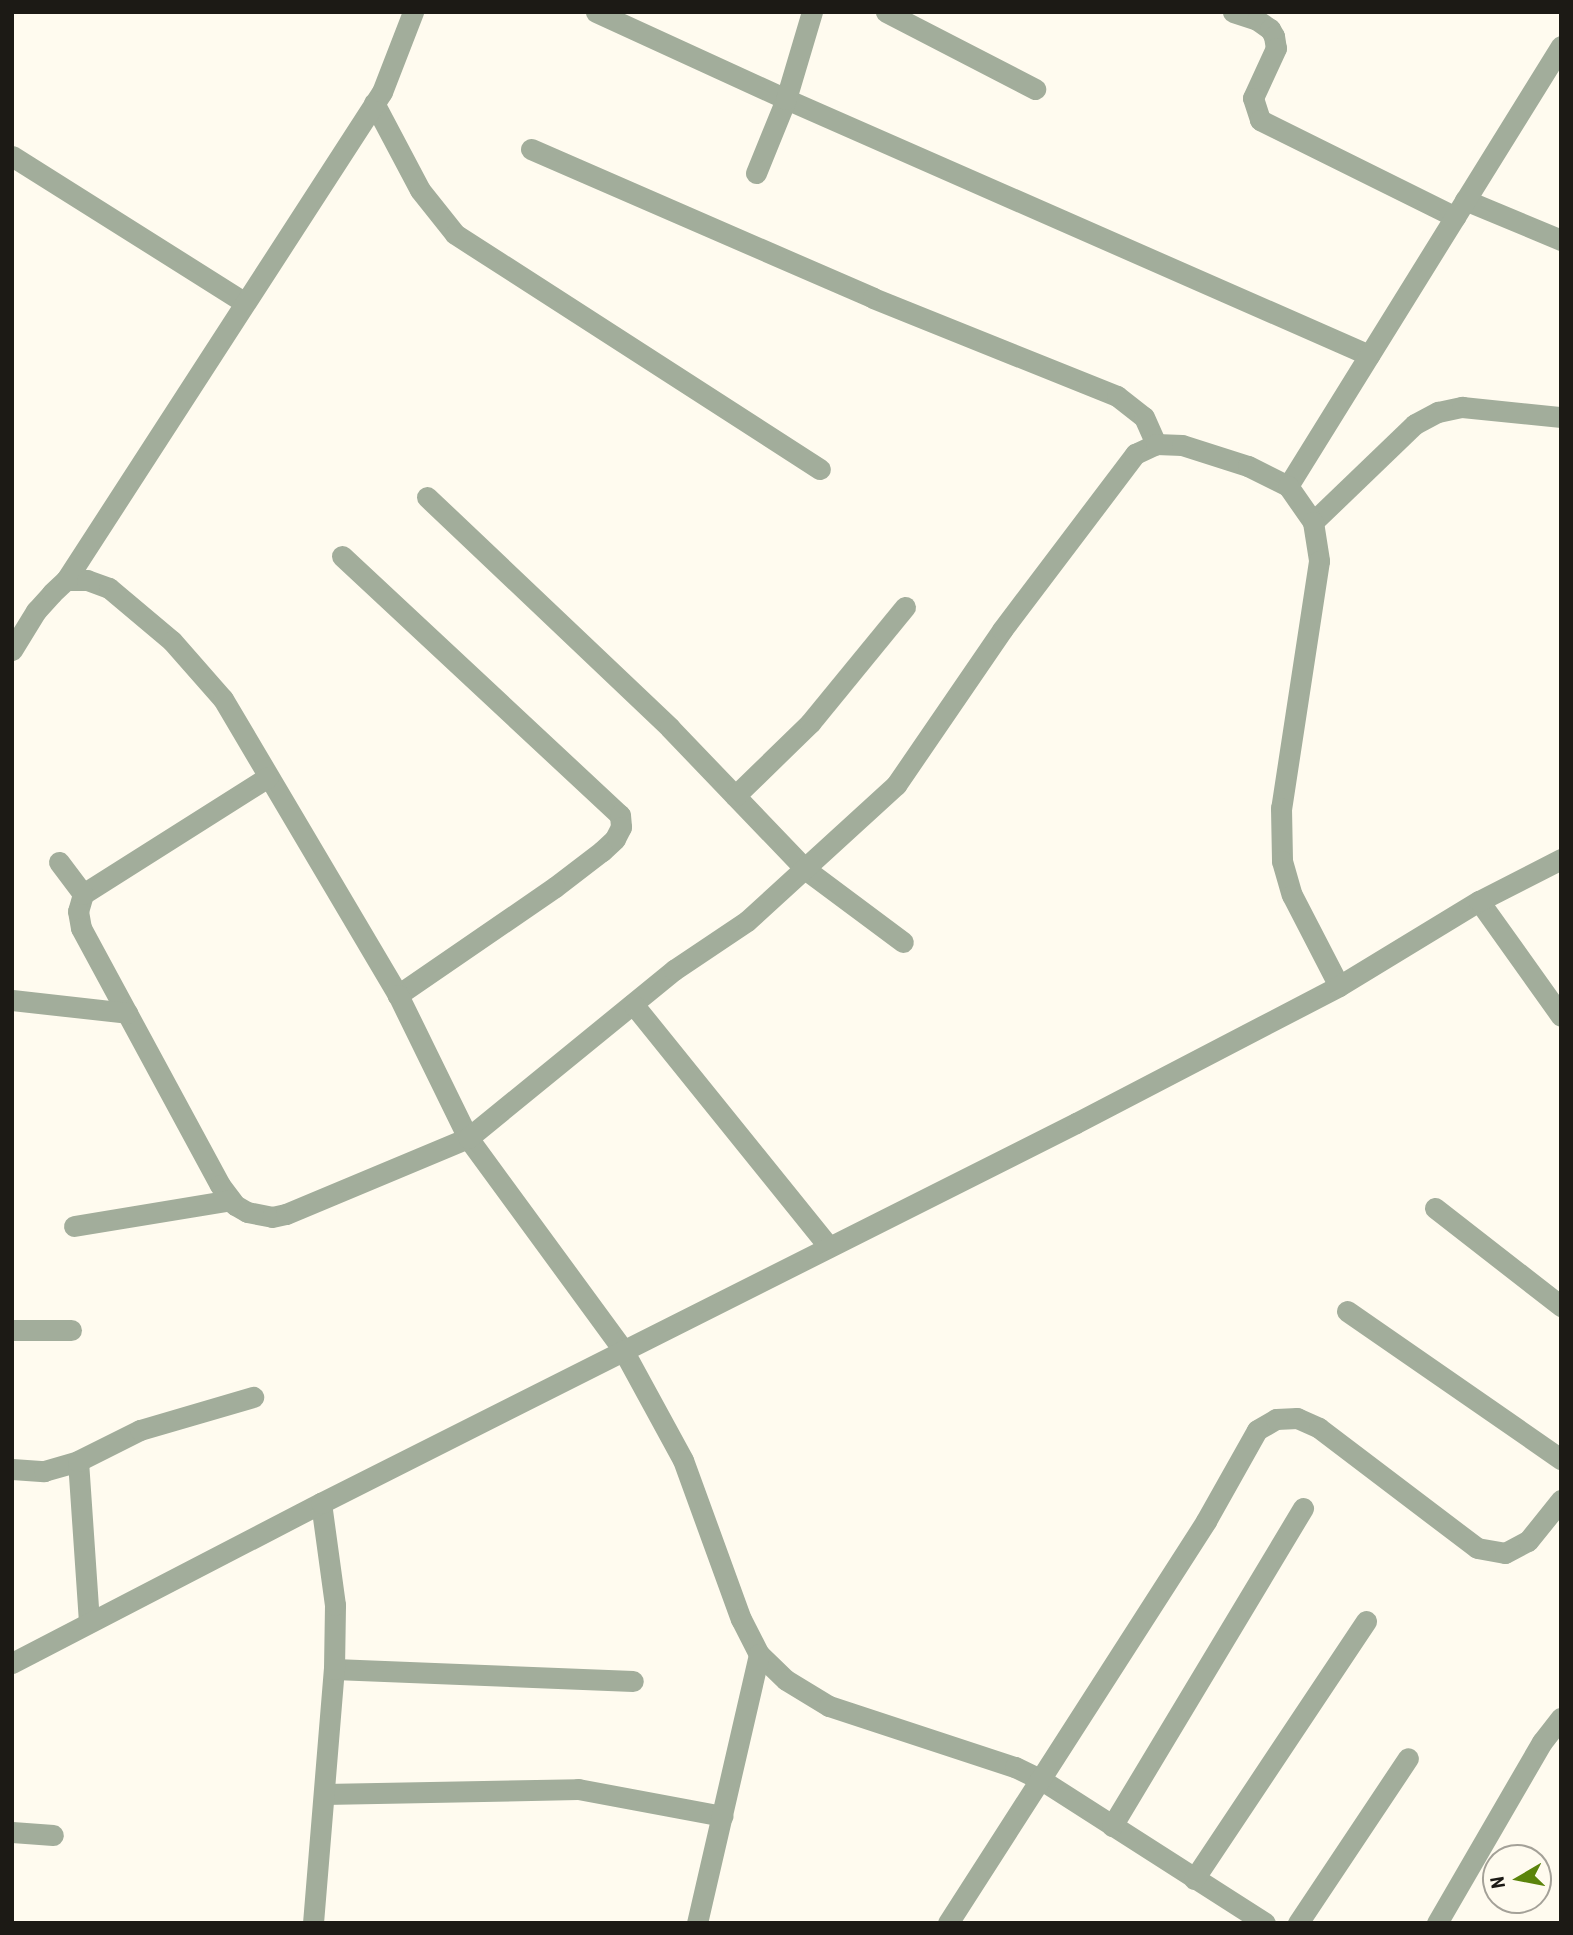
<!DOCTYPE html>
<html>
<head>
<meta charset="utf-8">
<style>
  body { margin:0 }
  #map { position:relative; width:1573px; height:1935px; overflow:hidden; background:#fffbef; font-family:"Roboto Condensed",sans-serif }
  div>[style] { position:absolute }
  .minor>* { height:21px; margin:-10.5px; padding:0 10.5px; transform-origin:10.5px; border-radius:10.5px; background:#a2ad9b }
  .tertiary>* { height:21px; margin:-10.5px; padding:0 10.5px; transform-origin:10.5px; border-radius:10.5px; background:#a2ad9b }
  span { translate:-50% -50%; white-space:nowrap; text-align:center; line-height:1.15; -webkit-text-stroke:6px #fffbef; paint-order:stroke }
  .frame { position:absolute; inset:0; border:14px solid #1c1a15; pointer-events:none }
  .north { position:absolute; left:1482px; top:1844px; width:70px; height:70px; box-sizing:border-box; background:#fffbef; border:2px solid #a4a198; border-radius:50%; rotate:260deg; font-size:19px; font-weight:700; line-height:28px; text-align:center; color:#1c1a15 }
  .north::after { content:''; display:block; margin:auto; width:24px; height:32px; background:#5b840b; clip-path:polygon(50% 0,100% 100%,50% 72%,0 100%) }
</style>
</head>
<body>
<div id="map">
  <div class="minor">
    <i style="left:596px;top:12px;width:209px;rotate:24.6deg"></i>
    <i style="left:786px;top:99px;width:637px;rotate:23.71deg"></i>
    <i style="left:886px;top:12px;width:168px;rotate:27.3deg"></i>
    <i style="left:1233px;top:12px;width:25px;rotate:18deg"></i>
    <i style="left:1257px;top:20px;width:16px;rotate:35deg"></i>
    <i style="left:1270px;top:29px;width:8px;rotate:60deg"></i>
    <i style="left:1274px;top:36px;width:12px;rotate:81deg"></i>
    <i style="left:1276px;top:48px;width:55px;rotate:114.7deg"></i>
    <i style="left:1253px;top:98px;width:23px;rotate:72deg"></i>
    <i style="left:1260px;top:120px;width:218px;rotate:26.4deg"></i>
    <i style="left:374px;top:103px;width:98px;rotate:62.1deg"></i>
    <i style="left:420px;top:190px;width:56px;rotate:51.5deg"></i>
    <i style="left:455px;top:234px;width:434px;rotate:32.8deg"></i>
    <i style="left:531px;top:149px;width:373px;rotate:23.5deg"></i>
    <i style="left:873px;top:298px;width:263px;rotate:21.9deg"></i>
    <i style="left:1117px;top:396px;width:34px;rotate:38deg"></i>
    <i style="left:1144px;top:417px;width:30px;rotate:66deg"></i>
    <i style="left:12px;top:156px;width:275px;rotate:32.2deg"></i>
    <i style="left:756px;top:173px;width:80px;rotate:-67.9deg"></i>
    <i style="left:786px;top:99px;width:91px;rotate:-73.4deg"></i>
    <i style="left:1465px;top:200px;width:104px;rotate:22.6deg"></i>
    <i style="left:1288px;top:486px;width:518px;rotate:-58.18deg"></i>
    <i style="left:427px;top:497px;width:335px;rotate:43.5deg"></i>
    <i style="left:670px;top:728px;width:195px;rotate:46.2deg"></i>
    <i style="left:805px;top:869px;width:122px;rotate:36.7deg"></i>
    <i style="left:1313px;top:522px;width:141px;rotate:-43.9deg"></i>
    <i style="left:1415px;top:424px;width:26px;rotate:-28deg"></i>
    <i style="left:1438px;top:412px;width:25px;rotate:-12deg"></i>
    <i style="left:1462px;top:407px;width:100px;rotate:5.8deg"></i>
    <i style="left:342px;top:556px;width:380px;rotate:43deg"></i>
    <i style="left:620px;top:815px;width:12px;rotate:85deg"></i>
    <i style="left:621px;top:827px;width:13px;rotate:117deg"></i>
    <i style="left:615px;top:839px;width:18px;rotate:137deg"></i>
    <i style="left:602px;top:851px;width:59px;rotate:142.5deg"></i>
    <i style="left:555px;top:887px;width:191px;rotate:145.5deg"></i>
    <i style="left:66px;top:580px;width:581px;rotate:-57.08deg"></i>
    <i style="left:382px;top:92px;width:86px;rotate:-68.8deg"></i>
    <i style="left:12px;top:650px;width:46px;rotate:-58.4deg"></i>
    <i style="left:36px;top:611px;width:24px;rotate:-48deg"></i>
    <i style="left:52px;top:593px;width:19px;rotate:-43deg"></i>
    <i style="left:66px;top:580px;width:21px"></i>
    <i style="left:87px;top:580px;width:23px;rotate:20deg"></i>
    <i style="left:109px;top:588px;width:82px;rotate:40.1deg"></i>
    <i style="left:172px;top:641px;width:77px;rotate:48.7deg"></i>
    <i style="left:223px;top:699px;width:344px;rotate:59.4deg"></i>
    <i style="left:398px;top:995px;width:159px;rotate:63.9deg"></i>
    <i style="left:468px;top:1138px;width:263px;rotate:53.8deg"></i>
    <i style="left:623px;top:1350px;width:125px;rotate:61.4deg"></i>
    <i style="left:683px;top:1460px;width:169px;rotate:70deg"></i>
    <i style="left:741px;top:1619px;width:39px;rotate:63deg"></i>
    <i style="left:759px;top:1654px;width:37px;rotate:44deg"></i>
    <i style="left:786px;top:1680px;width:50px;rotate:31.2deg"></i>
    <i style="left:829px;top:1706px;width:196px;rotate:18.2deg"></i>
    <i style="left:1015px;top:1767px;width:28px;rotate:26deg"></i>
    <i style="left:1040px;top:1779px;width:267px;rotate:32.6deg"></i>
    <i style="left:268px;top:777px;width:219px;rotate:147.7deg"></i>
    <i style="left:83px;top:894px;width:18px;rotate:106deg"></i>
    <i style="left:78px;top:911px;width:17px;rotate:80deg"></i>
    <i style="left:81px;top:928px;width:292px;rotate:61.6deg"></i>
    <i style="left:220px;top:1185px;width:25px;rotate:53deg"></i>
    <i style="left:235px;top:1205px;width:14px;rotate:30deg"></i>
    <i style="left:247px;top:1212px;width:25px;rotate:11deg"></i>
    <i style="left:272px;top:1217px;width:14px;rotate:-12deg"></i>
    <i style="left:286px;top:1214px;width:197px;rotate:-22.7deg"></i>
    <i style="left:468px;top:1138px;width:266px;rotate:-39.2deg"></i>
    <i style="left:674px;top:970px;width:88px;rotate:-33.9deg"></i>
    <i style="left:747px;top:921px;width:202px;rotate:-42.4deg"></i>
    <i style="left:896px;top:785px;width:188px;rotate:-55.6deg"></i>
    <i style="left:1002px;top:630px;width:221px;rotate:-52.9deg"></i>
    <i style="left:1135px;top:454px;width:23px;rotate:-25deg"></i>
    <i style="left:1156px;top:444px;width:26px;rotate:2deg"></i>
    <i style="left:1182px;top:445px;width:69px;rotate:17.7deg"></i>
    <i style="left:1248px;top:466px;width:45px;rotate:26.6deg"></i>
    <i style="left:1288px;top:486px;width:44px;rotate:55.2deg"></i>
    <i style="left:1313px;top:522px;width:39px;rotate:81deg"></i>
    <i style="left:1319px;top:561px;width:250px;rotate:98.7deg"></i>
    <i style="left:1281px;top:808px;width:53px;rotate:88.9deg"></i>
    <i style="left:1282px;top:861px;width:35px;rotate:74deg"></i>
    <i style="left:1292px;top:895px;width:102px;rotate:62.7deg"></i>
    <i style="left:735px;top:796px;width:105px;rotate:-44.2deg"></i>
    <i style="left:810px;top:723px;width:150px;rotate:-50.7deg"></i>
    <i style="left:59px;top:862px;width:40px;rotate:53deg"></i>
    <i style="left:1479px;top:901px;width:141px;rotate:54.5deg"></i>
    <i style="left:12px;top:1000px;width:116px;rotate:6.4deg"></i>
    <i style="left:633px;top:1004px;width:312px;rotate:51.1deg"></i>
    <i style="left:1435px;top:1208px;width:160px;rotate:37.9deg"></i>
    <i style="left:74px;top:1226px;width:159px;rotate:-9.4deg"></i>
    <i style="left:1347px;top:1311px;width:260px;rotate:34.7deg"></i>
    <i style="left:12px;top:1330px;width:59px"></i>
    <i style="left:12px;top:1469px;width:32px;rotate:4deg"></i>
    <i style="left:44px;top:1471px;width:35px;rotate:-16deg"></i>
    <i style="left:89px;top:1622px;width:161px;rotate:-93.9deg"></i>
    <i style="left:78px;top:1461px;width:69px;rotate:-26.6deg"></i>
    <i style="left:140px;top:1430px;width:118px;rotate:-16.3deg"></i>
    <i style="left:334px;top:1669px;width:299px;rotate:2.3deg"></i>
    <i style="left:324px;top:1794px;width:254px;rotate:-1.1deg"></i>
    <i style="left:578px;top:1789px;width:147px;rotate:10.6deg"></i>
    <i style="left:1112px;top:1826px;width:371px;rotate:-59deg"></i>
    <i style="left:12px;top:1832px;width:41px;rotate:4.2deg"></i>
    <i style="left:1194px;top:1879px;width:310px;rotate:-56.3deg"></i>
    <i style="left:313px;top:1923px;width:255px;rotate:-85.3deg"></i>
    <i style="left:334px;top:1669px;width:64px;rotate:-89.1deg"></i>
    <i style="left:335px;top:1605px;width:103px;rotate:-97.8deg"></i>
    <i style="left:697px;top:1923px;width:276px;rotate:-77deg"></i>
    <i style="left:948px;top:1923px;width:478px;rotate:-57.3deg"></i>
    <i style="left:1206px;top:1521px;width:104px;rotate:-60.7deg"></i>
    <i style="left:1257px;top:1430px;width:22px;rotate:-30deg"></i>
    <i style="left:1276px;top:1419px;width:21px;rotate:-3deg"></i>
    <i style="left:1297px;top:1418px;width:24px;rotate:24deg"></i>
    <i style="left:1319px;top:1428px;width:198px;rotate:37.2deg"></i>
    <i style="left:1477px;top:1548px;width:28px;rotate:10deg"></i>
    <i style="left:1505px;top:1553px;width:26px;rotate:-28deg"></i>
    <i style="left:1528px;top:1541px;width:53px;rotate:-51.2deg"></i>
    <i style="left:1298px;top:1923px;width:198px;rotate:-56.3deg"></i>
    <i style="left:1437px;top:1923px;width:209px;rotate:-59.9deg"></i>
    <i style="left:1542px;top:1742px;width:31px;rotate:-52deg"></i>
  </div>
  <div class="tertiary">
    <i style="left:12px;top:1663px;width:348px;rotate:-27.4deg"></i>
    <i style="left:321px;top:1503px;width:845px;rotate:-26.72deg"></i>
    <i style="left:1076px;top:1123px;width:297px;rotate:-27.5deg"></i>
    <i style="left:1339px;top:986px;width:164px;rotate:-31.3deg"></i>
    <i style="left:1479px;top:901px;width:92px;rotate:-27.1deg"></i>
  </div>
  <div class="frame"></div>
  <div class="north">N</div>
</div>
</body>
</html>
